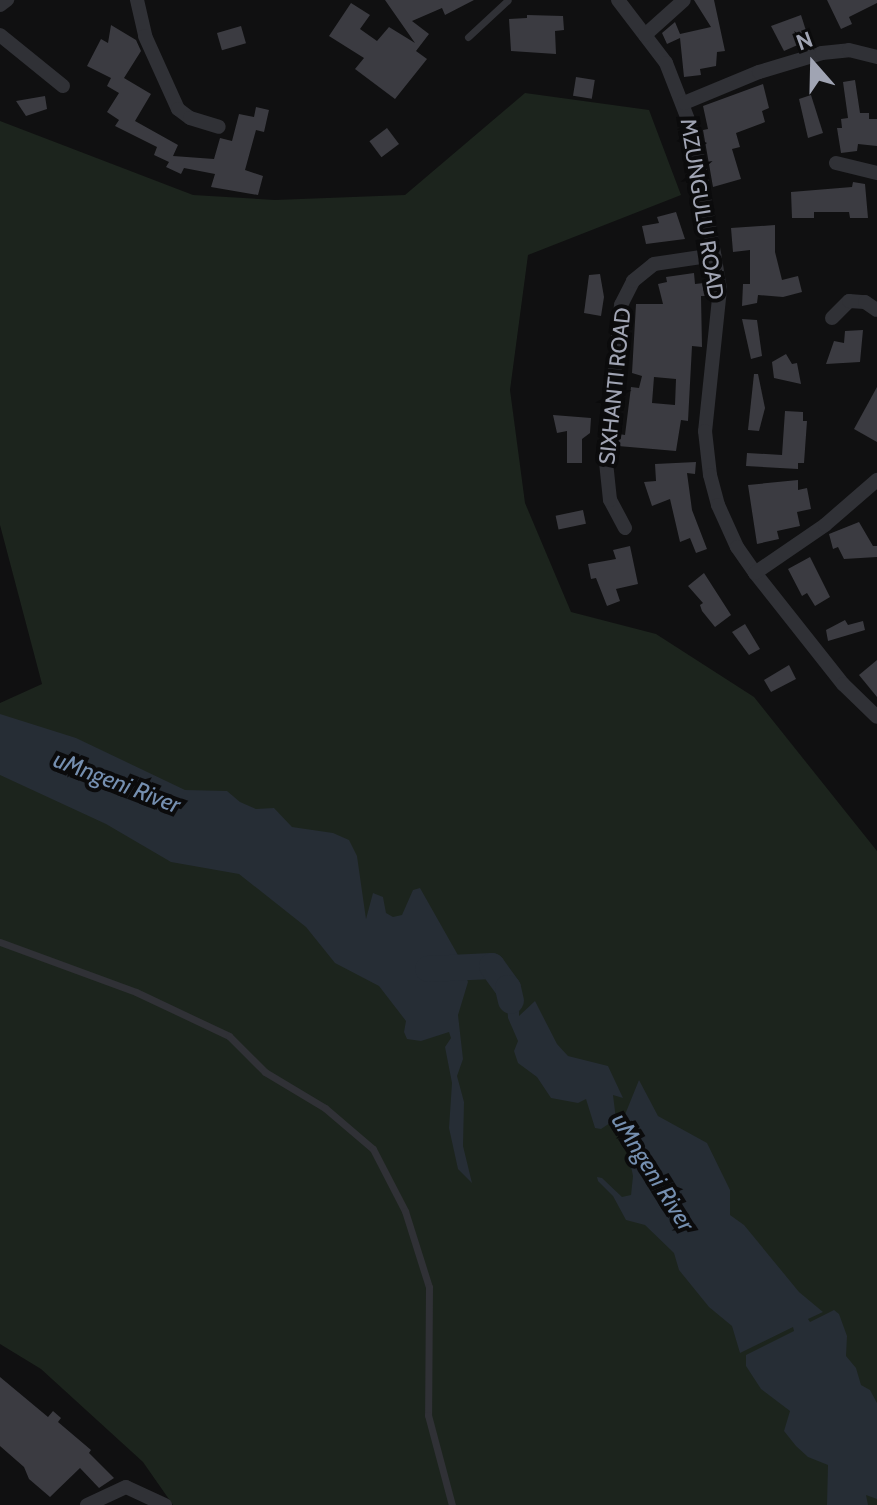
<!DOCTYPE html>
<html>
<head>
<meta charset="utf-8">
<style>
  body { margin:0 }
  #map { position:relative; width:877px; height:1505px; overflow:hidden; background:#101011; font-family:Cabin,sans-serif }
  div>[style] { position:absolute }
  .green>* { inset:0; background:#1c241d }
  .water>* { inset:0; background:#262d35 }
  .river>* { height:26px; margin:-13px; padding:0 13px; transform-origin:13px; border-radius:13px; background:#262d35 }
  .building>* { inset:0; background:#3b3b41; transform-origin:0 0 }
  .lane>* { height:7px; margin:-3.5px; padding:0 3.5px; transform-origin:3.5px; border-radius:3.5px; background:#303136 }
  .street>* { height:14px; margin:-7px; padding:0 7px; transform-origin:7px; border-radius:7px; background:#303136 }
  span { translate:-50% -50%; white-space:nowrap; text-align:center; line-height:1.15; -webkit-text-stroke:8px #0b0b0c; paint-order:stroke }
  .street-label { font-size:22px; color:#a0a4b3 }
  .water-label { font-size:24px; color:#758fb0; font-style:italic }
  .north { position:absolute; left:773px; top:24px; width:80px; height:80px; -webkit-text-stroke:6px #0b0b0c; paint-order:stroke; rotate:340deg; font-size:22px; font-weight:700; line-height:32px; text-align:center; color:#a0a4b3 }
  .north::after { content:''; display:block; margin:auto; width:28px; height:36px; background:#a0a4b3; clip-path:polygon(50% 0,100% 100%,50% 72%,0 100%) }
</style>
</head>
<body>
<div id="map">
  <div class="green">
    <i style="clip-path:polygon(525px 93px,649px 110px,681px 195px,528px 255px,510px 390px,525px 503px,571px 612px,656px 634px,754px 697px,877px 851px,877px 1505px,173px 1505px,143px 1462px,41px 1369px,0 1344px,0 703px,42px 684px,0 525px,0 121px,193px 195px,275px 200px,405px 195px)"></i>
  </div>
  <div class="water">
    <i style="clip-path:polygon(0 714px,76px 738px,185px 790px,227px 791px,240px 802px,256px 809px,274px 808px,292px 827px,333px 833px,349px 840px,357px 856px,366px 919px,373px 893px,383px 897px,386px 913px,393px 917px,402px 915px,413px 890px,420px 888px,459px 957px,468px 982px,458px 1015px,463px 1059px,457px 1076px,464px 1102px,463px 1146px,472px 1183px,458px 1169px,449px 1128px,452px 1083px,445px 1047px,451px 1038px,449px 1032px,421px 1041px,407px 1039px,404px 1032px,406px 1021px,379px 986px,335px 963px,306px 927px,239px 874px,171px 862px,106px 824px,0 775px)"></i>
    <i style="clip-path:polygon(505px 963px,520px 985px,519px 1016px,535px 1001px,557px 1044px,568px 1056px,608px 1066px,623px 1098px,613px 1095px,616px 1119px,601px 1129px,595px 1128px,586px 1099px,578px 1103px,551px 1098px,537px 1077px,518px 1063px,514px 1051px,518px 1041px,508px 1018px,506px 991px,495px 971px)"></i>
    <i style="clip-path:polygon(639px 1080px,658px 1116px,707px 1143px,730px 1190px,730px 1215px,744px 1225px,799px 1292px,823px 1312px,808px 1319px,810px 1322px,834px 1310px,839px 1314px,847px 1336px,846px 1356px,856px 1368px,861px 1385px,870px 1390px,877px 1403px,877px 1499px,866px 1495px,868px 1505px,827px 1505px,828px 1465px,808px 1457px,796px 1446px,784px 1431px,790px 1411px,761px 1389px,746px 1366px,746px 1355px,794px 1331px,793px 1327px,740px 1353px,732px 1326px,709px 1307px,679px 1270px,674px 1253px,645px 1225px,626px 1220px,613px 1196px,598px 1181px,597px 1177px,602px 1178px,622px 1197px,631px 1195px,633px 1176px,622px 1122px)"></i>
  </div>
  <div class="river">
    <i style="left:428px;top:969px;width:64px;rotate:-2.7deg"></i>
    <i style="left:492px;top:966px;width:27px;rotate:54deg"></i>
    <i style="left:508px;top:988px;width:13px;rotate:77deg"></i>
  </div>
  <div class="building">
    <i style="clip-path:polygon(385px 0,474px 0,445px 15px,442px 8px,412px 21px,429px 34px,416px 51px,427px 59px,395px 99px,355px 69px,364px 58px,329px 36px,351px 3px,370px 15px,360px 29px,377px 41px,389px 27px,415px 43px)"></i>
    <i style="clip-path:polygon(694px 0,714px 0,725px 51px,717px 52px,716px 66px,700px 69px,701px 75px,684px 77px,680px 38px,667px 44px,662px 33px,675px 22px,680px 34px,711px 27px)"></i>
    <i style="clip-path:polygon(827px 0,877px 0,877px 3px,849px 17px,852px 24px,841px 29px)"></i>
    <i style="clip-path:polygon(527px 15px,563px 16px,564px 30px,555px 31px,556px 54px,511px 51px,509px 19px,527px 18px)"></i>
    <i style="clip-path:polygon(801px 15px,809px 40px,784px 51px,771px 26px)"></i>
    <i style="clip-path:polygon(111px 25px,136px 40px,141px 51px,124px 78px,151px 94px,135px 121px,178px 145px,173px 156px,214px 159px,220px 138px,232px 141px,239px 114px,254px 117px,256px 107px,269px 110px,264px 132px,256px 130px,245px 170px,263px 176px,258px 195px,211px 187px,215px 174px,184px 168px,181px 174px,166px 167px,169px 162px,154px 155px,157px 147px,115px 126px,119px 120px,107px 112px,119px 93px,107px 86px,111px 78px,87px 66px,101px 39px,108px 43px)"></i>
    <i style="left:241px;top:26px;width:18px;height:25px;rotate:74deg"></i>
    <i style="left:576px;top:77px;width:19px;height:19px;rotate:9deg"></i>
    <i style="clip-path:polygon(855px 80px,860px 113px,869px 113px,869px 119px,877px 119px,877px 146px,858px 144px,857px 151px,841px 153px,837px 128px,842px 128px,841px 119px,848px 118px,843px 82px)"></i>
    <i style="clip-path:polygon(763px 84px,769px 108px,762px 111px,765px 122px,736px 133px,740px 147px,732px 149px,741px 179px,713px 187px,703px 130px,708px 129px,703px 106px)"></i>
    <i style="clip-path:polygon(811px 95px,823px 133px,808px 138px,799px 99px)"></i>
    <i style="clip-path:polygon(45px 96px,47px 109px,26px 116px,16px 101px)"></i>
    <i style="left:387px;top:128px;width:20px;height:22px;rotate:53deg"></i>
    <i style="clip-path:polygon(853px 182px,865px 184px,868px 218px,850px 218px,849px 212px,814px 212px,814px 218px,792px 218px,791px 192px,852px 187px)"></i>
    <i style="clip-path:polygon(676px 212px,685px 239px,646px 244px,642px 226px,659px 223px,657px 217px)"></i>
    <i style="clip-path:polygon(775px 225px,775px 252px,782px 280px,798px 276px,802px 292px,783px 297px,758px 295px,757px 303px,742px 306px,743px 284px,750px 284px,750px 250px,733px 252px,731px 228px)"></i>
    <i style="clip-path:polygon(evenodd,694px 273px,695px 284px,704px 283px,706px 296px,701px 296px,702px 347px,692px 346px,688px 421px,681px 420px,676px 451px,618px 446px,619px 434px,625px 435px,631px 387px,639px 388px,642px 376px,632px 373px,636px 304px,663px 304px,658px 284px,667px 282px,666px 277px,694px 273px,654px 377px,676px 379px,675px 405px,652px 403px,654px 377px)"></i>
    <i style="clip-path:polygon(600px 274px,604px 297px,601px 316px,584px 313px,589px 275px)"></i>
    <i style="clip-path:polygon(742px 319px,757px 320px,762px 356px,751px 359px)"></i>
    <i style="clip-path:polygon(863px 330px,860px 362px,826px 364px,834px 341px,844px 343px,845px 331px)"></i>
    <i style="clip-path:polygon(786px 354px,792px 364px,797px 363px,801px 384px,774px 378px,772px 362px)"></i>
    <i style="clip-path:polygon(754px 374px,758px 374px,765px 408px,759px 431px,748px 430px)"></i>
    <i style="clip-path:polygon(877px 387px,877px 442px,854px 429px)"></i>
    <i style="clip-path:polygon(785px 411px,803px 412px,803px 421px,807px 421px,804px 463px,798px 463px,798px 469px,746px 466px,747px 453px,782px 455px)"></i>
    <i style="clip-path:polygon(553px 415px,591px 418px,590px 433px,582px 439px,582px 463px,567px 463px,567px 431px,557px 433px)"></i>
    <i style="clip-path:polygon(696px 462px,695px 474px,687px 473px,692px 510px,707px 549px,696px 553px,690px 538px,680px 542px,670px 499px,652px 506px,644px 482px,656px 481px,655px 464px)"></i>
    <i style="clip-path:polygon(798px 480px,798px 490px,807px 488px,811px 509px,797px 512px,800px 526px,777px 531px,779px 539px,757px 544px,748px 485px)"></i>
    <i style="left:583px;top:510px;width:14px;height:28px;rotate:78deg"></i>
    <i style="clip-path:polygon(859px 522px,873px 546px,877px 546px,877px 557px,844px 559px,838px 547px,833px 549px,829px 534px)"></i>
    <i style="clip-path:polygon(630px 546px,638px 584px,616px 589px,620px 601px,607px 606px,596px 578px,591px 579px,588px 564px,616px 559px,613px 550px)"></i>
    <i style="clip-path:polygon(810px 557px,830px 597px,815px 606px,807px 593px,802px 596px,788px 569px)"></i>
    <i style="clip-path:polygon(704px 573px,731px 615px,715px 627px,702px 611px,700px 605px,703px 603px,688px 586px)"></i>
    <i style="clip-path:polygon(845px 620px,848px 625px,863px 621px,865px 630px,828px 641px,826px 630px)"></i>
    <i style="clip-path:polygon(745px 624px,760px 649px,749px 655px,732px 632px)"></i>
    <i style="clip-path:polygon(877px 660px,877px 697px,859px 675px)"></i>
    <i style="clip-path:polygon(789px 665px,796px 679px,771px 692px,764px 680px)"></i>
    <i style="clip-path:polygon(0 1377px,48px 1417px,53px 1411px,61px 1418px,58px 1422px,91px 1450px,89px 1453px,114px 1478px,99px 1488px,80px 1468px,50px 1497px,29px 1479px,24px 1467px,0 1446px)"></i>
  </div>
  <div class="lane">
    <i style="left:468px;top:37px;width:54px;rotate:-42.8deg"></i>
    <i style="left:0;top:942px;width:145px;rotate:20.2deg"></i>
    <i style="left:136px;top:992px;width:103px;rotate:25.3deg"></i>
    <i style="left:229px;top:1036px;width:51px;rotate:45deg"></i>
    <i style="left:265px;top:1072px;width:70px;rotate:31deg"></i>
    <i style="left:325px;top:1108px;width:63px;rotate:40.5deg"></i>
    <i style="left:373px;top:1149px;width:70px;rotate:62.7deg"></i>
    <i style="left:405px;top:1211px;width:80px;rotate:72.5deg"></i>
    <i style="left:429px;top:1287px;width:128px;rotate:90.4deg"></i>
    <i style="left:428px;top:1415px;width:93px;rotate:75.1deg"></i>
  </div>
  <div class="street">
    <i style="left:137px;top:0;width:37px;rotate:77deg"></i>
    <i style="left:145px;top:36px;width:80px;rotate:65.7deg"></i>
    <i style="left:178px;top:109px;width:15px;rotate:37deg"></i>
    <i style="left:190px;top:118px;width:30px;rotate:17deg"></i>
    <i style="left:618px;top:0;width:79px;rotate:52.7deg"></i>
    <i style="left:666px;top:63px;width:77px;rotate:68.7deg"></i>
    <i style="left:694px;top:135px;width:156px;rotate:80.4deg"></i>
    <i style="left:720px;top:289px;width:143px;rotate:96deg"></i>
    <i style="left:705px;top:431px;width:44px;rotate:83.5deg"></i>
    <i style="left:710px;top:475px;width:31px;rotate:75deg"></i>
    <i style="left:718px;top:505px;width:46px;rotate:65.7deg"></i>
    <i style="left:737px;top:547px;width:32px;rotate:55deg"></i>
    <i style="left:755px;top:573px;width:142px;rotate:51.6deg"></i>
    <i style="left:843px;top:684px;width:47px;rotate:44.1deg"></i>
    <i style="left:0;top:5px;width:9px;rotate:-36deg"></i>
    <i style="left:0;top:35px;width:81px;rotate:39deg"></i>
    <i style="left:645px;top:35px;width:52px;rotate:-41.9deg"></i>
    <i style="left:684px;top:103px;width:81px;rotate:-22.5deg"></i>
    <i style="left:759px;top:72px;width:66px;rotate:-16.8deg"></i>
    <i style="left:822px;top:53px;width:27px;rotate:-6deg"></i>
    <i style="left:849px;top:50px;width:29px;rotate:14deg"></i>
    <i style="left:836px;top:163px;width:42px;rotate:13.7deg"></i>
    <i style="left:832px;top:318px;width:24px;rotate:-45deg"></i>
    <i style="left:849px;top:301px;width:16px;rotate:4deg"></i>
    <i style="left:865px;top:302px;width:14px;rotate:34deg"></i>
    <i style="left:625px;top:528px;width:32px;rotate:-118deg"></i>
    <i style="left:610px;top:500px;width:39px;rotate:-96deg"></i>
    <i style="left:606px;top:461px;width:157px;rotate:-84.5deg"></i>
    <i style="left:621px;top:305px;width:27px;rotate:-63deg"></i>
    <i style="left:633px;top:281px;width:27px;rotate:-39deg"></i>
    <i style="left:654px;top:264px;width:61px;rotate:-8.5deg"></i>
    <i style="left:755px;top:573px;width:85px;rotate:-34.4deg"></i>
    <i style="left:825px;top:525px;width:69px;rotate:-40.9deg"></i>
    <i style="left:87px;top:1505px;width:43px;rotate:-24.8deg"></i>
    <i style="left:126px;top:1487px;width:43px;rotate:24.8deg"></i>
  </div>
  <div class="street-label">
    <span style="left:702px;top:209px;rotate:81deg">MZUNGULU ROAD</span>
    <span style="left:615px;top:386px;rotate:-84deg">SIXHANTI ROAD</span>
  </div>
  <div class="water-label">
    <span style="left:117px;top:782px;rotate:21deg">uMngeni River</span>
    <span style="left:653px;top:1172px;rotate:58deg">uMngeni River</span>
  </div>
  <div class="north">N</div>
</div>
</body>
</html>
